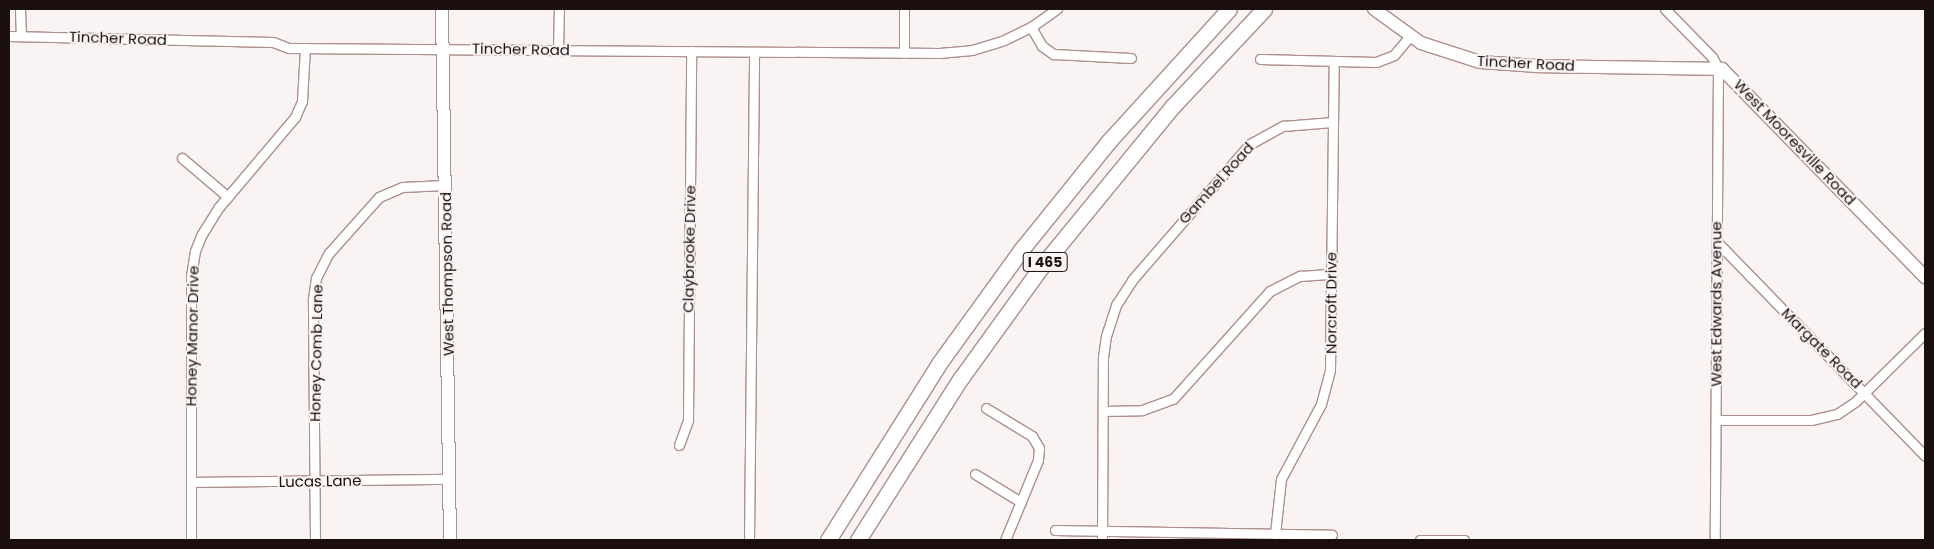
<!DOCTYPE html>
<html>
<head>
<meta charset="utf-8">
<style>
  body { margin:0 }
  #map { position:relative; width:1934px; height:549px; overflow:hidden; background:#faf3f3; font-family:Poppins,sans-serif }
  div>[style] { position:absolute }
  .roads { filter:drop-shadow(1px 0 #ae8f8c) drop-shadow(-1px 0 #ae8f8c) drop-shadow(0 1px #ae8f8c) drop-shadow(0 -1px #ae8f8c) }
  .street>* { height:9px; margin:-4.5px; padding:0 4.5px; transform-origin:4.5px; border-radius:4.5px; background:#fff }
  .secondary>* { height:12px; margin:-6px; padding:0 6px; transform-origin:6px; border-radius:6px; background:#fff }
  .highway>* { height:15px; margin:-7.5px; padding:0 7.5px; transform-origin:7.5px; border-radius:7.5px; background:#fff }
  span { translate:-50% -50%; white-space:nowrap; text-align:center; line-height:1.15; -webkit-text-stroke:4px #faf3f3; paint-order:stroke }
  .shield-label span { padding:1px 4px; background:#faf3f3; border:1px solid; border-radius:4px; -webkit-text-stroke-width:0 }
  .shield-label { font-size:14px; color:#1a0f0e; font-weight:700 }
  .street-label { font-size:15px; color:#1a0f0e }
  .frame { position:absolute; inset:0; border:10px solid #1a0f0e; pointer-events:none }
</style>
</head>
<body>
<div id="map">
  <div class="roads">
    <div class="street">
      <i style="left:20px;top:9px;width:27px;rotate:88deg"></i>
      <i style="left:1665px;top:9px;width:67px;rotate:45.6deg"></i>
      <i style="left:1712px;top:57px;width:13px;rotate:61deg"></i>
      <i style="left:1718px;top:68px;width:472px;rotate:90.4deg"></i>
      <i style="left:1031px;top:27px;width:22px;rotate:60deg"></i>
      <i style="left:1042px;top:46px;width:14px;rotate:36deg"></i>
      <i style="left:1053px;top:54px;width:78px;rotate:2.9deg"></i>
      <i style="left:9px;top:36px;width:264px;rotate:1.3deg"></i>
      <i style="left:273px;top:42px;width:17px;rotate:21deg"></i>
      <i style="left:289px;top:48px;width:650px;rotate:0.44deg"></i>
      <i style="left:939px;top:53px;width:33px;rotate:-5deg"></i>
      <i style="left:972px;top:50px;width:31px;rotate:-17deg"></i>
      <i style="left:1002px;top:41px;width:32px;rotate:-26deg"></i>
      <i style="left:1031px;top:27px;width:32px;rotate:-35deg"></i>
      <i style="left:558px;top:49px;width:40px;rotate:-88.6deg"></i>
      <i style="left:904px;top:53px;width:44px;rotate:-90deg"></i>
      <i style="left:1260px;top:59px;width:116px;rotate:1.5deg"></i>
      <i style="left:1376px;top:62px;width:19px;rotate:-21deg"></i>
      <i style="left:1394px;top:55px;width:25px;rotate:-50deg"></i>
      <i style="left:182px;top:158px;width:60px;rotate:40.3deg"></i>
      <i style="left:1717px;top:242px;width:298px;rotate:45.8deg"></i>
      <i style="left:986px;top:408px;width:54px;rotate:31.3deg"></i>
      <i style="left:1032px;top:436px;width:14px;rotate:60deg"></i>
      <i style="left:1039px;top:448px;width:12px;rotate:95deg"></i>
      <i style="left:1038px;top:460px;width:87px;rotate:112.4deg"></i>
      <i style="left:1103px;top:411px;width:39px;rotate:-1deg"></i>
      <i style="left:1142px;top:410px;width:33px;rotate:-20deg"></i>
      <i style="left:1173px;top:399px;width:145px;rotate:-48.1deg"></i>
      <i style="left:1270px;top:291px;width:34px;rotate:-27deg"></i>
      <i style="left:1300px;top:276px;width:32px;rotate:-4deg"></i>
      <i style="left:1716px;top:420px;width:95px"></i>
      <i style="left:1811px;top:420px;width:27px;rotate:-13deg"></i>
      <i style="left:1837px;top:414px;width:23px;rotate:-34deg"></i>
      <i style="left:1856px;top:401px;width:97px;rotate:-44.6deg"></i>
      <i style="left:679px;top:445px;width:27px;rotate:-70deg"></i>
      <i style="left:688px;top:420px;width:369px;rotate:-89.5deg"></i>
      <i style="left:975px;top:474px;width:54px;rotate:31.3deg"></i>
      <i style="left:191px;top:482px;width:259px;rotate:-0.7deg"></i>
      <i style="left:1055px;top:530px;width:277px;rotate:1deg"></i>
      <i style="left:1275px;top:534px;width:55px;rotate:-83.8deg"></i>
      <i style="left:1281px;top:479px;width:85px;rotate:-61.9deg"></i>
      <i style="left:1321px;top:404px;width:35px;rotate:-75deg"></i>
      <i style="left:1330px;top:370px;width:309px;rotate:-89.3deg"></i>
      <i style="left:191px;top:540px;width:264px;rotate:-90deg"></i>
      <i style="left:191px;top:276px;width:25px;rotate:-81deg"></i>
      <i style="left:195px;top:251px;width:18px;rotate:-68deg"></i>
      <i style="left:202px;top:234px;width:32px;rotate:-58deg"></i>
      <i style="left:219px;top:207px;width:118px;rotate:-49.8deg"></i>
      <i style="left:295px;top:117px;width:17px;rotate:-66deg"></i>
      <i style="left:302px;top:101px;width:53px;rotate:-86.8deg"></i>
      <i style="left:315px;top:540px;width:241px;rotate:-90.5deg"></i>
      <i style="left:313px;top:299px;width:21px;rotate:-82deg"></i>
      <i style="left:316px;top:278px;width:28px;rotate:-63deg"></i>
      <i style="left:329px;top:253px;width:75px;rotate:-48.2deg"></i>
      <i style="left:379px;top:197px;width:25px;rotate:-23deg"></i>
      <i style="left:402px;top:187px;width:43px;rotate:-2.7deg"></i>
      <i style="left:749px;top:540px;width:488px;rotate:-89.4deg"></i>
      <i style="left:1102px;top:540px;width:183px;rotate:-89.7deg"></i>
      <i style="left:1103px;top:357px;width:21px;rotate:-82deg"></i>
      <i style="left:1106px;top:336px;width:33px;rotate:-72deg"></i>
      <i style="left:1116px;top:305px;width:30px;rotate:-57deg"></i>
      <i style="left:1132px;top:280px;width:180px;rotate:-49.1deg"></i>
      <i style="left:1250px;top:144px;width:38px;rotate:-29deg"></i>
      <i style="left:1283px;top:126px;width:50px;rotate:-4.6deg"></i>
      <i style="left:1420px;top:540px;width:44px"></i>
    </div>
    <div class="secondary">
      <i style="left:442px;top:9px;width:531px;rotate:89.14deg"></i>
      <i style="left:1374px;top:9px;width:58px;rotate:35.9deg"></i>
      <i style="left:1421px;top:43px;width:62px;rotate:17.9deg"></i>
      <i style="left:1480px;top:62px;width:57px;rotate:4deg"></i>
      <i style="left:1537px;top:66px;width:185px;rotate:0.9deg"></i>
      <i style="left:1722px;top:69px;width:291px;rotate:45.7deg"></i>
    </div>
    <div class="highway">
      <i style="left:828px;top:540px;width:210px;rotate:-57.8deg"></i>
      <i style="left:940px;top:362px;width:138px;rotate:-54.1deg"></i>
      <i style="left:1021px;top:250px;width:140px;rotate:-51.1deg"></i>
      <i style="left:1109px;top:141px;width:178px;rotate:-47.7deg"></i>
      <i style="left:858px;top:540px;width:192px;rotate:-57.6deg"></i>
      <i style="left:961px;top:378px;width:137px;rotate:-54.2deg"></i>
      <i style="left:1041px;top:267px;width:208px;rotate:-50.7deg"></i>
      <i style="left:1173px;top:106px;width:133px;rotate:-46.8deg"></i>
    </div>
  </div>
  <div class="shield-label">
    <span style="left:1045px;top:262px">I 465</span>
  </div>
  <div class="street-label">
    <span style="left:118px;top:38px;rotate:2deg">Tincher Road</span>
    <span style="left:521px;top:49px;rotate:1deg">Tincher Road</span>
    <span style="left:1526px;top:63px;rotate:3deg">Tincher Road</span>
    <span style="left:1795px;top:142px;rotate:46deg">West Mooresville Road</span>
    <span style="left:1216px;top:183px;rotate:-48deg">Gambel Road</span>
    <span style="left:689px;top:249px;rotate:-89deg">Claybrooke Drive</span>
    <span style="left:447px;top:274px;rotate:-91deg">West Thompson Road</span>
    <span style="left:1331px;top:303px;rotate:-90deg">Norcroft Drive</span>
    <span style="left:1716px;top:304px;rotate:-90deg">West Edwards Avenue</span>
    <span style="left:192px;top:336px;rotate:-89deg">Honey Manor Drive</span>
    <span style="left:1822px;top:348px;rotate:45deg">Margate Road</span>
    <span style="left:316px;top:353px;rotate:-89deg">Honey Comb Lane</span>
    <span style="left:320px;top:481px;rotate:-1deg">Lucas Lane</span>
  </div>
  <div class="frame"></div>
</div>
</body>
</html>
